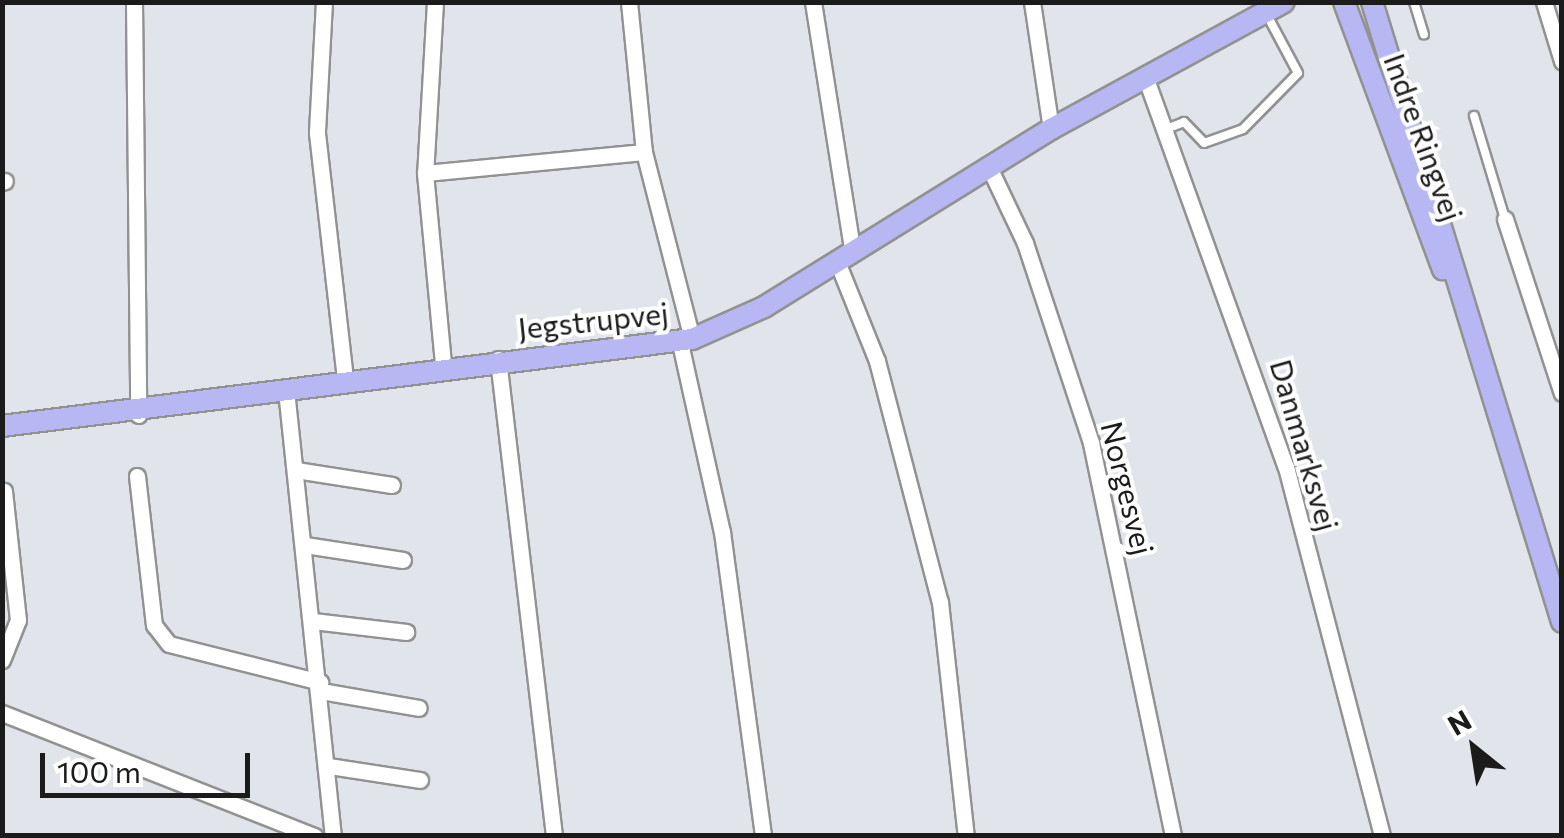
<!DOCTYPE html>
<html>
<head>
<meta charset="utf-8">
<style>
  body { margin:0 }
  #map { position:relative; width:1564px; height:838px; overflow:hidden; background:#e1e5eb; font-family:Commissioner,sans-serif }
  div>[style] { position:absolute }
  .roads { filter:drop-shadow(2px 0 #929292) drop-shadow(-2px 0 #929292) drop-shadow(0 2px #929292) drop-shadow(0 -2px #929292) }
  .lane>* { height:8px; margin:-4px; padding:0 4px; transform-origin:4px; border-radius:4px; background:#fff }
  .street>* { height:15px; margin:-7.5px; padding:0 7.5px; transform-origin:7.5px; border-radius:7.5px; background:#fff }
  .secondary>* { height:20px; margin:-10px; padding:0 10px; transform-origin:10px; border-radius:10px; background:#b7b8f3 }
  span { translate:-50% -50%; white-space:nowrap; text-align:center; line-height:1.15; -webkit-text-stroke:8px #fff; paint-order:stroke }
  .street-label { font-size:30px; color:#1b1b1b }
  .frame { position:absolute; inset:0; border:5px solid #1b1b1b; pointer-events:none }
  .north { position:absolute; left:1424px; top:698px; width:100px; height:100px; -webkit-text-stroke:8px #fff; paint-order:stroke; rotate:330deg; font-size:28px; font-weight:700; line-height:40px; text-align:center; color:#1b1b1b }
  .north::after { content:''; display:block; margin:auto; width:35px; height:45px; background:#1b1b1b; clip-path:polygon(50% 0,100% 100%,50% 72%,0 100%) }
  .scale { position:absolute; left:40px; top:753px; width:210px; height:45px; box-sizing:border-box; border:5px solid #1b1b1b; border-top:0; padding-left:12px; font-size:30px; line-height:35px; white-space:nowrap; color:#1b1b1b; -webkit-text-stroke:8px #fff; paint-order:stroke }
</style>
</head>
<body>
<div id="map">
  <div class="roads">
    <div class="lane">
      <i style="left:1414px;top:2px;width:34px;rotate:73deg"></i>
      <i style="left:1474px;top:116px;width:108px;rotate:73.2deg"></i>
      <i style="left:1166px;top:129px;width:19px;rotate:-21deg"></i>
      <i style="left:1184px;top:122px;width:29px;rotate:46deg"></i>
      <i style="left:1204px;top:143px;width:41px;rotate:-19.7deg"></i>
      <i style="left:1243px;top:129px;width:78px;rotate:-45.5deg"></i>
      <i style="left:1298px;top:73px;width:66px;rotate:-118.1deg"></i>
    </div>
    <div class="street">
      <i style="left:134px;top:2px;width:413px;rotate:89.4deg"></i>
      <i style="left:324px;top:2px;width:131px;rotate:93.1deg"></i>
      <i style="left:317px;top:133px;width:248px;rotate:83.5deg"></i>
      <i style="left:435px;top:2px;width:171px;rotate:93.3deg"></i>
      <i style="left:425px;top:173px;width:192px;rotate:84.6deg"></i>
      <i style="left:629px;top:2px;width:151px;rotate:84.3deg"></i>
      <i style="left:644px;top:152px;width:193px;rotate:75.6deg"></i>
      <i style="left:813px;top:2px;width:250px;rotate:81deg"></i>
      <i style="left:1032px;top:2px;width:128px;rotate:81.5deg"></i>
      <i style="left:1544px;top:2px;width:62px;rotate:73deg"></i>
      <i style="left:1146px;top:79px;width:412px;rotate:70.2deg"></i>
      <i style="left:1286px;top:467px;width:381px;rotate:75.4deg"></i>
      <i style="left:988px;top:165px;width:86px;rotate:64.6deg"></i>
      <i style="left:1025px;top:243px;width:211px;rotate:71.7deg"></i>
      <i style="left:1091px;top:443px;width:401px;rotate:78.2deg"></i>
      <i style="left:425px;top:173px;width:220px;rotate:-5.5deg"></i>
      <i style="left:2px;top:182px;width:3px;rotate:-18deg"></i>
      <i style="left:1505px;top:219px;width:183px;rotate:71.9deg"></i>
      <i style="left:836px;top:259px;width:110px;rotate:68.1deg"></i>
      <i style="left:877px;top:361px;width:249px;rotate:75.4deg"></i>
      <i style="left:940px;top:602px;width:235px;rotate:83.7deg"></i>
      <i style="left:680px;top:343px;width:194px;rotate:77.5deg"></i>
      <i style="left:722px;top:532px;width:307px;rotate:82.3deg"></i>
      <i style="left:498px;top:359px;width:480px;rotate:83.3deg"></i>
      <i style="left:286px;top:390px;width:448px;rotate:84deg"></i>
      <i style="left:296px;top:470px;width:97px;rotate:8.9deg"></i>
      <i style="left:137px;top:476px;width:150px;rotate:83.5deg"></i>
      <i style="left:154px;top:625px;width:24px;rotate:52deg"></i>
      <i style="left:169px;top:644px;width:156px;rotate:14.1deg"></i>
      <i style="left:305px;top:545px;width:99px;rotate:8.7deg"></i>
      <i style="left:313px;top:621px;width:94px;rotate:6.7deg"></i>
      <i style="left:2px;top:660px;width:43px;rotate:-68.2deg"></i>
      <i style="left:18px;top:620px;width:130px;rotate:-96.2deg"></i>
      <i style="left:321px;top:691px;width:99px;rotate:9.8deg"></i>
      <i style="left:2px;top:713px;width:336px;rotate:21.5deg"></i>
      <i style="left:329px;top:766px;width:92px;rotate:8.7deg"></i>
    </div>
    <div class="secondary">
      <i style="left:1344px;top:2px;width:285px;rotate:69.7deg"></i>
      <i style="left:1372px;top:2px;width:648px;rotate:72.96deg"></i>
      <i style="left:2px;top:426px;width:695px;rotate:-7.19deg"></i>
      <i style="left:692px;top:339px;width:79px;rotate:-24deg"></i>
      <i style="left:764px;top:307px;width:338px;rotate:-31.8deg"></i>
      <i style="left:1051px;top:129px;width:265px;rotate:-28.6deg"></i>
    </div>
  </div>
  <div class="street-label">
    <span style="left:1424px;top:137px;rotate:70deg">Indre Ringvej</span>
    <span style="left:593px;top:320px;rotate:-6deg">Jegstrupvej</span>
    <span style="left:1305px;top:445px;rotate:74deg">Danmarksvej</span>
    <span style="left:1128px;top:488px;rotate:76deg">Norgesvej</span>
  </div>
  <div class="frame"></div>
  <div class="north">N</div>
  <div class="scale">100 m</div>
</div>
</body>
</html>
